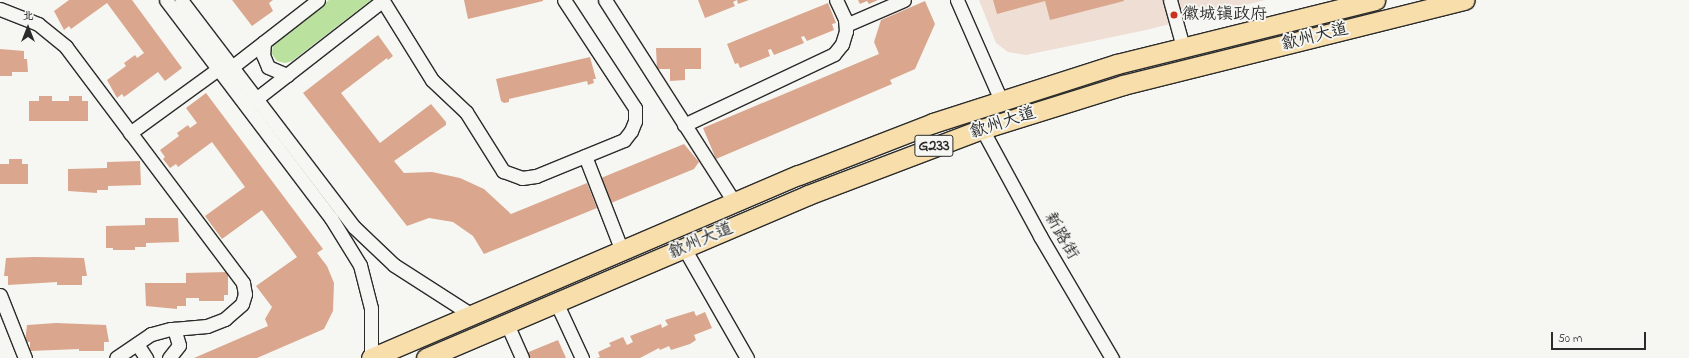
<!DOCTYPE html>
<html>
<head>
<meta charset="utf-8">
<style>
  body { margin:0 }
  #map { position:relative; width:1689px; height:358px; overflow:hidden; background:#f6f6f2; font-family:"Indie Flower","LXGW WenKai TC",sans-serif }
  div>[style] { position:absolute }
  .built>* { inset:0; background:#eeded4 }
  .green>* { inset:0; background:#bae19d }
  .building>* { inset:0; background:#daa78e }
  .roads { filter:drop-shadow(1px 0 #2b2b2b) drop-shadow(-1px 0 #2b2b2b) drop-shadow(0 1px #2b2b2b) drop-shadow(0 -1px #2b2b2b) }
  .minor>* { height:13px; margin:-6.5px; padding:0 6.5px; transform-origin:6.5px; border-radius:6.5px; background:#f6f6f2 }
  .highway>* { height:19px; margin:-9.5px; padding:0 9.5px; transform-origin:9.5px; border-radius:9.5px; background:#f8deab }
  .dots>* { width:11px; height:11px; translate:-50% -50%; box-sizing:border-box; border:2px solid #f6f6f2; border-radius:50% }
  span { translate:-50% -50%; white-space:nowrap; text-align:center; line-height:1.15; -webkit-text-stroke:4px #f6f6f2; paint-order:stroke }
  .shield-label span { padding:1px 3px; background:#f6f6f2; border:1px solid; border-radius:3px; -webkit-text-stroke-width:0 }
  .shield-label { font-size:16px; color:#2b2b2b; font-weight:700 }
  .poi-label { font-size:17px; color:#2b2b2b }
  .left { translate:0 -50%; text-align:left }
  .street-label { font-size:17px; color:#2b2b2b }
  .north { position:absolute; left:8px; top:8px; width:40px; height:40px; -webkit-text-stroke:3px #f6f6f2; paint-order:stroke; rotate:0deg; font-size:11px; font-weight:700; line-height:16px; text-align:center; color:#2b2b2b }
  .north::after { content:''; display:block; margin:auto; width:14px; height:18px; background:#2b2b2b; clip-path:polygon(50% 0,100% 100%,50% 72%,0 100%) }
  .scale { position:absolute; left:1551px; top:332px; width:95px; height:18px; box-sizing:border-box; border:2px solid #2b2b2b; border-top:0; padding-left:5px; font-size:12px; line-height:14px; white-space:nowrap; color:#2b2b2b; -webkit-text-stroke:3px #f6f6f2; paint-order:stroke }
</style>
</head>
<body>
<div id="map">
  <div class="built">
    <i style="clip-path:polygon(979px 0,1265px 0,1146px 30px,1026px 55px,1008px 52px,996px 43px)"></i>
  </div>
  <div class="green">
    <i style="clip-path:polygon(329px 0,371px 0,292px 61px,285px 63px,277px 61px,272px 54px,273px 44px)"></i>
  </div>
  <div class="building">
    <i style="clip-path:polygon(69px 0,132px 0,182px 68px,165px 81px,158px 72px,124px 97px,122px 94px,117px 98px,107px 80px,126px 66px,124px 63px,135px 55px,137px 58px,144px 53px,107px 3px,71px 29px,69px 26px,64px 30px,54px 11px)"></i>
    <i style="clip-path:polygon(232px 0,273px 0,269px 3px,273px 11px,252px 26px)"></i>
    <i style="clip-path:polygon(464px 0,543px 0,543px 1px,468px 19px)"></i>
    <i style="clip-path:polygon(698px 0,749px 0,738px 4px,737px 0,733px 2px,735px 6px,705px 18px)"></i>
    <i style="clip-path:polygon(858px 0,878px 0,869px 4px,867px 1px,860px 4px)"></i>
    <i style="clip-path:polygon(993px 0,1124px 0,1124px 1px,1050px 20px,1045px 1px,997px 14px)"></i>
    <i style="clip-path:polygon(925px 1px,935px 24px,915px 69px,890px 80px,892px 84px,716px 159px,703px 128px,879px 54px,874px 42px,881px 20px)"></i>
    <i style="clip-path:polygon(828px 3px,836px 23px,832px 24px,834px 30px,807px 41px,804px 36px,801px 37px,804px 43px,774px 55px,771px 49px,768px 50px,770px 56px,740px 68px,738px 63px,735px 64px,727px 44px)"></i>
    <i style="clip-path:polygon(378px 35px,393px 56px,388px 60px,387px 58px,341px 93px,380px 143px,431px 104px,446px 122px,446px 125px,394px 161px,404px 173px,432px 172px,460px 178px,484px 189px,511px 214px,587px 183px,597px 208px,484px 254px,473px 236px,453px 222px,429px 218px,407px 226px,303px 93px)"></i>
    <i style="clip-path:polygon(656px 48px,701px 48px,701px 69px,685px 69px,685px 80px,670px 81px,670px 69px,657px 69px)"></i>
    <i style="clip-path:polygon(0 49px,24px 51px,24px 59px,27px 59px,28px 72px,12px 72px,12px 76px,0 76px)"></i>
    <i style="clip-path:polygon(590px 57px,596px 79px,593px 79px,594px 83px,588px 85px,587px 81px,509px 99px,509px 102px,504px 103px,501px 101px,496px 79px)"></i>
    <i style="clip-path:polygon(206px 93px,323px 249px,317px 253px,327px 266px,334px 283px,333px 311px,324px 329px,257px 358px,194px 358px,268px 326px,265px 319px,272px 307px,256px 286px,297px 257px,262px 210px,222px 239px,205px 216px,245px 187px,212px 142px,178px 167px,176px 164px,170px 168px,163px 159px,165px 157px,160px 150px,179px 136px,177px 133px,188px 125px,190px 128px,197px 123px,186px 108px)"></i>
    <i style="clip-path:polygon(39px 96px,52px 96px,52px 101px,69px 101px,69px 96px,82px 96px,82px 101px,88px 101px,88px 121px,29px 121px,29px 101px,39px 101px)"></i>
    <i style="clip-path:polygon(684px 144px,699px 162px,694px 169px,611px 203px,601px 178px)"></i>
    <i style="clip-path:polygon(9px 159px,22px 159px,22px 164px,28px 164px,28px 184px,0 184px,0 164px,9px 164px)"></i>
    <i style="clip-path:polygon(140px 161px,141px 185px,108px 186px,108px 190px,97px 190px,97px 193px,68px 191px,68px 169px,107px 168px,107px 162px)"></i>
    <i style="clip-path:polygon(145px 218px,178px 218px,179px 242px,146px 243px,146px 247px,135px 247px,135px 250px,113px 250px,113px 248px,106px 248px,106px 226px,145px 225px)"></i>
    <i style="clip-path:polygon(34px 257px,84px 258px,87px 276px,82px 276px,82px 285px,57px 285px,57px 282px,8px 285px,8px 276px,4px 276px,6px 258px)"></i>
    <i style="clip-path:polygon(228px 272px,228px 295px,224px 295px,224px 301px,199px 301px,199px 298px,186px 298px,186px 306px,177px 306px,177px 309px,146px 306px,145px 283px,186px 283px,186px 273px)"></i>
    <i style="clip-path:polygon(694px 311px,696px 316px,705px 312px,712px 328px,694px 335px,696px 340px,690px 344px,671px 350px,669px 346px,660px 350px,659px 348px,640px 358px,597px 358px,600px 357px,598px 352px,611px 346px,609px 343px,623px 337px,627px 345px,633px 342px,630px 336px,661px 324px,662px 328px,668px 325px,665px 320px)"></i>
    <i style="clip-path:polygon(56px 323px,106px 325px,109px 342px,104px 342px,104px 351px,79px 351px,79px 349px,30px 351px,30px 342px,25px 342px,27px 325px)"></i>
    <i style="clip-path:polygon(558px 340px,566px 358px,514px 358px)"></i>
  </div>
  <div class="roads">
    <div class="minor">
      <i style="left:166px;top:0;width:273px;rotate:52.9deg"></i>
      <i style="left:331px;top:218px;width:55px;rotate:58.3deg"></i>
      <i style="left:360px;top:265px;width:44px;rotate:75.7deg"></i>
      <i style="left:371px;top:308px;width:50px;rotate:90deg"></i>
      <i style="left:181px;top:0;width:285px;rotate:52.7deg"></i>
      <i style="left:354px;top:227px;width:55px;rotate:43.5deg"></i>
      <i style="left:394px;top:265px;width:93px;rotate:32.7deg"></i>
      <i style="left:605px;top:0;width:241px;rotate:57.4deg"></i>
      <i style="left:957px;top:0;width:109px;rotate:66.3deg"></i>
      <i style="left:1170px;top:0;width:49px;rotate:74.5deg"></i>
      <i style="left:383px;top:1px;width:93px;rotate:58.2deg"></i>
      <i style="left:432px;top:80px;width:47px;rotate:43.3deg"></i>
      <i style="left:466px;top:112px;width:70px;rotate:57.9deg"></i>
      <i style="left:503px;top:171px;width:20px;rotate:20deg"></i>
      <i style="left:522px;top:178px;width:14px;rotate:-8deg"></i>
      <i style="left:536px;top:176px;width:95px;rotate:-22.2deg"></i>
      <i style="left:624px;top:140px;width:11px;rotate:-52deg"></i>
      <i style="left:631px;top:131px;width:11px;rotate:-68deg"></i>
      <i style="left:635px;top:121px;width:13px;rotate:-90deg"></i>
      <i style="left:635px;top:108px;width:129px;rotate:-123.3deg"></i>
      <i style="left:0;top:9px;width:41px;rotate:21.5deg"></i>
      <i style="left:38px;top:24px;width:36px;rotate:39deg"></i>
      <i style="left:66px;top:47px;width:295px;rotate:53.1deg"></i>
      <i style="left:243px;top:283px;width:11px;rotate:80deg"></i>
      <i style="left:245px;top:294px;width:10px;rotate:107deg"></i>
      <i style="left:242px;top:304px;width:23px;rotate:139deg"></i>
      <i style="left:225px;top:319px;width:19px;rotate:159deg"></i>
      <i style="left:207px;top:326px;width:37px;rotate:175deg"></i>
      <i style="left:170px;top:329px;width:20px;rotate:165deg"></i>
      <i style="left:151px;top:334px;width:42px;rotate:145.6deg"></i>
      <i style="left:846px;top:25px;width:63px;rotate:-23.3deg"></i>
      <i style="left:264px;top:42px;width:13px;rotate:94deg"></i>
      <i style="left:263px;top:55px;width:13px;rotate:67deg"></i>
      <i style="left:268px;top:67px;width:21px;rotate:23deg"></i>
      <i style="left:232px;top:67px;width:109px;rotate:-37.9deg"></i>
      <i style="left:256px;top:99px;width:161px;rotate:-37.9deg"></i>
      <i style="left:684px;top:125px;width:166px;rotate:-25.3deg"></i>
      <i style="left:834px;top:54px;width:13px;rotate:-51deg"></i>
      <i style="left:842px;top:44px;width:14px;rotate:-73deg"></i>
      <i style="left:846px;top:31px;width:12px;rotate:-95deg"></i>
      <i style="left:845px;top:19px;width:21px;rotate:-115deg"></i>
      <i style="left:982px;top:129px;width:122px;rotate:61.5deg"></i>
      <i style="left:1040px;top:236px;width:142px;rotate:59.5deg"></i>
      <i style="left:130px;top:133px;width:109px;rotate:-36deg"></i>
      <i style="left:585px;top:156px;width:102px;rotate:68.7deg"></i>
      <i style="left:684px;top:248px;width:127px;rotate:60.2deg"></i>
      <i style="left:0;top:295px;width:68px;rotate:68.4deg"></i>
      <i style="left:556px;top:302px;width:62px;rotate:65.1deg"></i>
      <i style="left:507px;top:324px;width:37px;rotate:66deg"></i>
      <i style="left:137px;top:344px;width:17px;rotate:57deg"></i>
      <i style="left:169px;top:358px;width:16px;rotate:-52deg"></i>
      <i style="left:179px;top:345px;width:17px;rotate:-107deg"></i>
    </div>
    <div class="highway">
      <i style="left:371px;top:358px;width:465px;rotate:-23.2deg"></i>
      <i style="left:799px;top:175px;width:144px;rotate:-21.2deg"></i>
      <i style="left:933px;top:123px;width:193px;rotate:-17.8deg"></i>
      <i style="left:1117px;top:64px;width:266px;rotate:-13.9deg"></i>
      <i style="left:426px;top:358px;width:415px;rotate:-23.1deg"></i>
      <i style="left:808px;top:195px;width:186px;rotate:-20.8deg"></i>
      <i style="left:982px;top:129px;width:148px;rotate:-17.3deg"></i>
      <i style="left:1123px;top:85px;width:352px;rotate:-14deg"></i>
    </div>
  </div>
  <div class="dots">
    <i style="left:1174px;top:15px;background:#c8321e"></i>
  </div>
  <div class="shield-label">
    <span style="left:934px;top:146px">G233</span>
  </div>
  <div class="poi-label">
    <span class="left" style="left:1182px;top:15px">徽城镇政府</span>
  </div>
  <div class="street-label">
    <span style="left:1315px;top:37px;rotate:-14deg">歙州大道</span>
    <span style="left:1003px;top:123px;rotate:-18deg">歙州大道</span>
    <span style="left:1061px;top:236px;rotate:60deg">新路街</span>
    <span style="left:701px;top:241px;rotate:-23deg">歙州大道</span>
  </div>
  <div class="north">北</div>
  <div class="scale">50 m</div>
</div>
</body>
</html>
